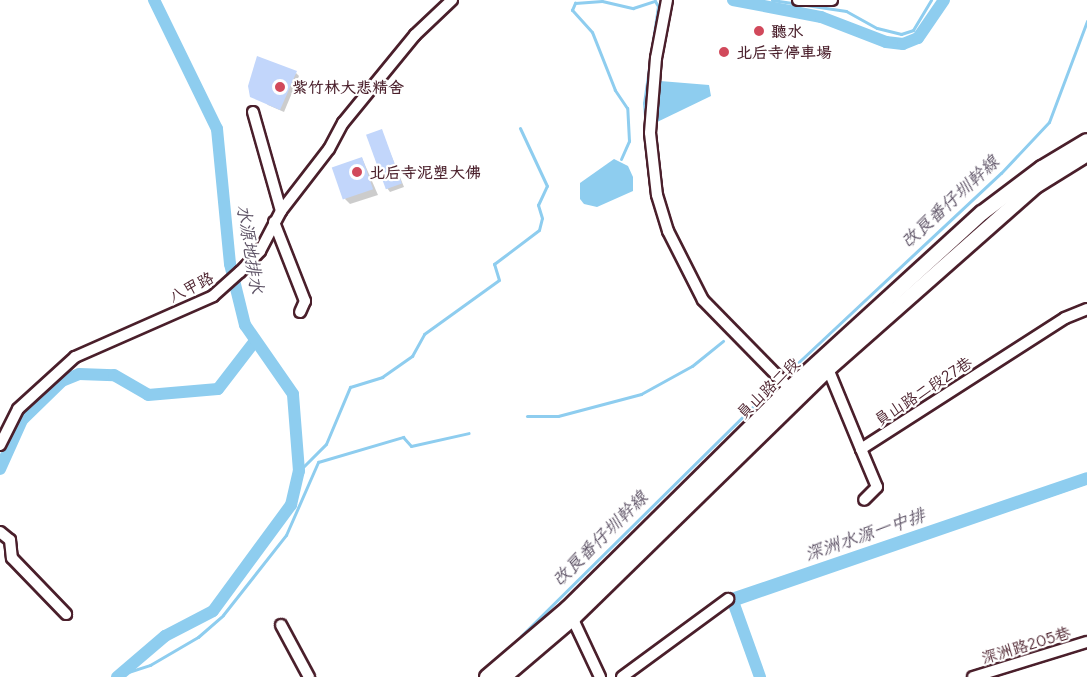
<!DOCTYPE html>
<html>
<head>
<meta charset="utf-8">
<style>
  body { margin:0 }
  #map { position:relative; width:1087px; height:677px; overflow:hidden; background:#fff; font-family:Delius,"LXGW WenKai TC",sans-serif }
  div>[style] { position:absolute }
  .water>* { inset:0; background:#8ecdef }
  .shadow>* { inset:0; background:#0003 }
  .stream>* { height:3px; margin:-1.5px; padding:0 1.5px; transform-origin:1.5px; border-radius:1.5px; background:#8ecdef }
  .canal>* { height:12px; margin:-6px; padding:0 6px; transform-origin:6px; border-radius:6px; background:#8ecdef }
  .building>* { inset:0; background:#c2d6fb; transform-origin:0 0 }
  .roads { filter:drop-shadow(2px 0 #4a1f2b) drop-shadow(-2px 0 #4a1f2b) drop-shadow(0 2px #4a1f2b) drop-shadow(0 -2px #4a1f2b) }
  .minor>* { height:10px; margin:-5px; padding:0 5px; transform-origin:5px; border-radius:5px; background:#fff }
  .major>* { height:14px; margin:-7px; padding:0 7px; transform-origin:7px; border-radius:7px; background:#fff }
  .dots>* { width:16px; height:16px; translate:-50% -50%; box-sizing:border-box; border:3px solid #fff; border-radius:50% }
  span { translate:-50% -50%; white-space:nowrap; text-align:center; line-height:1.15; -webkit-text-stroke:4.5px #fff; paint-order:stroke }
  .poi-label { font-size:16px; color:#4a1f2b; font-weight:700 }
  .left { translate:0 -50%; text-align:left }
  .street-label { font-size:16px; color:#4a1f2b }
  .water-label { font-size:18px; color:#5e5366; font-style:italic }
</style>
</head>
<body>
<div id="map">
  <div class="water">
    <i style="clip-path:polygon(660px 81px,709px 85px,711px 96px,653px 124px)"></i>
    <i style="clip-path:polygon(614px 159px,628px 166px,633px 177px,633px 191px,597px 207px,584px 204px,580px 199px,580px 183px)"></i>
  </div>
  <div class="shadow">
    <i style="clip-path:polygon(296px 73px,299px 76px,284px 112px,268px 105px,266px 103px)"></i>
    <i style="clip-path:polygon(381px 130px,404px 187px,390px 192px,387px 188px)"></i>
    <i style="clip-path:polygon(362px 158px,378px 195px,350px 204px,345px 199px)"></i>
  </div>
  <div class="stream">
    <i style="left:772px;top:0;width:75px;rotate:8.5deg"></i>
    <i style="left:846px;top:11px;width:35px;rotate:29deg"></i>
    <i style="left:877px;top:28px;width:25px;rotate:14deg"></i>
    <i style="left:901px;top:34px;width:13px;rotate:-18deg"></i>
    <i style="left:913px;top:30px;width:35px;rotate:-59deg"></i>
    <i style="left:621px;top:159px;width:20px;rotate:-66deg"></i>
    <i style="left:629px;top:141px;width:33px;rotate:-93deg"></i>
    <i style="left:627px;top:108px;width:22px;rotate:-124deg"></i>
    <i style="left:615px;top:90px;width:62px;rotate:-111.6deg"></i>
    <i style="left:592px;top:32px;width:30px;rotate:-132deg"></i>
    <i style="left:572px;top:10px;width:8px;rotate:-67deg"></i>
    <i style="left:575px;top:3px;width:27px;rotate:-4deg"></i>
    <i style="left:602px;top:1px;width:32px;rotate:13deg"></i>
    <i style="left:633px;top:8px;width:23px;rotate:-18deg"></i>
    <i style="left:655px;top:1px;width:6px;rotate:59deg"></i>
    <i style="left:658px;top:6px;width:98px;rotate:98.2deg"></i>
    <i style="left:644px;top:103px;width:90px;rotate:85.6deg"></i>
    <i style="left:787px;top:373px;width:293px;rotate:-43.1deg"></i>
    <i style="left:1001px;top:173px;width:70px;rotate:-46.7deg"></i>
    <i style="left:1049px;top:122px;width:108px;rotate:-69.4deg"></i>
    <i style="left:527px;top:416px;width:31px"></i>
    <i style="left:558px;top:416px;width:86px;rotate:-14.8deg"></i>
    <i style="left:641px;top:394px;width:58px;rotate:-28.8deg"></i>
    <i style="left:692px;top:366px;width:40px;rotate:-39deg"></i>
    <i style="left:22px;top:420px;width:19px;rotate:-62deg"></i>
    <i style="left:299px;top:471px;width:38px;rotate:-45deg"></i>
    <i style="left:326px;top:444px;width:62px;rotate:-67.2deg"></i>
    <i style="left:350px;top:387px;width:34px;rotate:-17deg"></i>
    <i style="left:382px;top:377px;width:37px;rotate:-35deg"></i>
    <i style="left:412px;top:356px;width:25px;rotate:-61deg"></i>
    <i style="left:424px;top:334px;width:92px;rotate:-35.8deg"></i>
    <i style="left:499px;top:280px;width:17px;rotate:-107deg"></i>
    <i style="left:494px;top:264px;width:56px;rotate:-37.1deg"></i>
    <i style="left:539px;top:230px;width:12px;rotate:-76deg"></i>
    <i style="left:542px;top:218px;width:14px;rotate:-107deg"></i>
    <i style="left:538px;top:205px;width:21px;rotate:-65deg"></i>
    <i style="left:547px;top:186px;width:64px;rotate:-115deg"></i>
    <i style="left:738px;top:603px;width:369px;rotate:-19deg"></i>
    <i style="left:521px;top:636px;width:356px;rotate:-44.7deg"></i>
    <i style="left:119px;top:675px;width:33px;rotate:-18deg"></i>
    <i style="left:150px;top:665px;width:56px;rotate:-30.3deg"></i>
    <i style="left:198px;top:637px;width:33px;rotate:-41deg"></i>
    <i style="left:223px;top:615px;width:102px;rotate:-51.8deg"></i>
    <i style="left:286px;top:535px;width:80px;rotate:-66.3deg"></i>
    <i style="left:318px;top:462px;width:89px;rotate:-16.4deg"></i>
    <i style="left:403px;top:437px;width:12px;rotate:48deg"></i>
    <i style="left:411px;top:446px;width:59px;rotate:-12.6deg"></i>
  </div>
  <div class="canal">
    <i style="left:733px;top:0;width:90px;rotate:10.9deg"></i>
    <i style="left:821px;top:17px;width:70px;rotate:21deg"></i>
    <i style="left:886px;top:42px;width:17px;rotate:7deg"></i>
    <i style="left:903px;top:44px;width:16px;rotate:-22deg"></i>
    <i style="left:918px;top:38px;width:46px;rotate:-55.6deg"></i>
    <i style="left:0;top:469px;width:54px;rotate:-65.8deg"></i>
    <i style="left:22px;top:420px;width:56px;rotate:-44.3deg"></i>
    <i style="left:62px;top:381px;width:18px;rotate:-22deg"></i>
    <i style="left:79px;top:374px;width:35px;rotate:2deg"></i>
    <i style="left:114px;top:375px;width:39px;rotate:30deg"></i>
    <i style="left:148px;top:395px;width:70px;rotate:-4.9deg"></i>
    <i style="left:218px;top:389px;width:61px;rotate:-52.4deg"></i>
    <i style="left:117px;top:677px;width:63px;rotate:-40.5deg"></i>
    <i style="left:165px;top:636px;width:54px;rotate:-27.5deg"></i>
    <i style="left:213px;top:611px;width:132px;rotate:-53.7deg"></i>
    <i style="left:291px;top:505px;width:35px;rotate:-77deg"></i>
    <i style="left:299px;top:471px;width:77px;rotate:-94.5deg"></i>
    <i style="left:293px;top:394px;width:84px;rotate:-124.8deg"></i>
    <i style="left:245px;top:325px;width:63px;rotate:-103.8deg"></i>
    <i style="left:230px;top:264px;width:136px;rotate:-95.5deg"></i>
    <i style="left:217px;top:129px;width:144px;rotate:-116deg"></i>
    <i style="left:760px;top:677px;width:83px;rotate:-109.7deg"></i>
    <i style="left:732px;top:599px;width:375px;rotate:-18.8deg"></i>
  </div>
  <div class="building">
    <i style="clip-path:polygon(257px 56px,297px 71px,280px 110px,250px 97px,248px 86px)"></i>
    <i style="left:382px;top:129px;width:58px;height:17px;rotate:70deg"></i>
    <i style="left:362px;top:157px;width:34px;height:32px;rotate:71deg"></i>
  </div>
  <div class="roads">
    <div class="minor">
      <i style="left:667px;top:0;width:59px;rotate:100.7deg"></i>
      <i style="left:656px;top:58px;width:75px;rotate:94.6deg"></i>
      <i style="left:650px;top:133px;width:62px;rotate:83.6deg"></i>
      <i style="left:657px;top:195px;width:38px;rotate:73deg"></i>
      <i style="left:668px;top:231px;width:77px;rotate:63.1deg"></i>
      <i style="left:703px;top:300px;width:129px;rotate:45.6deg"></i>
      <i style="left:798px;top:0;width:34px"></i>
      <i style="left:253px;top:112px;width:103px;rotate:74.2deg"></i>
      <i style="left:274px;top:222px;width:85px;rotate:68.6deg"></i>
      <i style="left:305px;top:301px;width:12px;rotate:114deg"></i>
      <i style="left:826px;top:364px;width:92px;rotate:67.6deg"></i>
      <i style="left:861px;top:449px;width:242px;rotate:-32.7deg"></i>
      <i style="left:1065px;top:318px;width:24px;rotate:-22deg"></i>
      <i style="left:0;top:445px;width:40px;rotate:-63.4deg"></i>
      <i style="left:18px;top:409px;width:77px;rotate:-42.4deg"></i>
      <i style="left:75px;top:357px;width:151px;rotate:-23.8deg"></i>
      <i style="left:213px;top:296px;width:36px;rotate:-42deg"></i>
      <i style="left:240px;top:272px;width:29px;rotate:-46deg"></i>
      <i style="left:260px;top:251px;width:45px;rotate:-62.3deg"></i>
      <i style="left:281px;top:211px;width:78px;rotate:-52.3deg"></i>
      <i style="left:329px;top:149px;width:30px;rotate:-62deg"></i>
      <i style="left:343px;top:123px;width:114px;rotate:-50.7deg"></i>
      <i style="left:415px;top:35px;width:51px;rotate:-43.4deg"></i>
      <i style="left:861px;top:449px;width:41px;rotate:67.2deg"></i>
      <i style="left:877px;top:487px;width:18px;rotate:135deg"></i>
      <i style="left:0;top:532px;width:13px;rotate:39deg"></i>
      <i style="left:10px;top:540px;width:18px;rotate:84deg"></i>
      <i style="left:12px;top:558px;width:78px;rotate:46deg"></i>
      <i style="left:569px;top:611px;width:73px;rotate:64.8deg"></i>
      <i style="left:281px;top:625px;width:59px;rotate:61.7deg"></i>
      <i style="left:622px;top:677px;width:132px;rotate:-36.3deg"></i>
      <i style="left:973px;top:677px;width:119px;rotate:-17.1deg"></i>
    </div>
    <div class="major">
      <i style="left:487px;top:677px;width:106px;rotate:-40.4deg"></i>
      <i style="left:568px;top:608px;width:311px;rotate:-44.7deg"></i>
      <i style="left:789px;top:389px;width:261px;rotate:-42.4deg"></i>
      <i style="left:982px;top:213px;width:75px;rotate:-36.9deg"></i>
      <i style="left:1042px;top:168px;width:52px;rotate:-31deg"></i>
      <i style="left:504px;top:677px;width:91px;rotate:-40.5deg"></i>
      <i style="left:573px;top:618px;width:356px;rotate:-44.3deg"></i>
      <i style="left:828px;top:369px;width:278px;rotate:-41.4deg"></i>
      <i style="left:1037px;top:185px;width:59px;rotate:-31.8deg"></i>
    </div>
  </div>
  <div class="dots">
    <i style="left:759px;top:31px;background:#d1495b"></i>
    <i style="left:724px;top:52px;background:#d1495b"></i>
    <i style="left:280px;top:87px;background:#d1495b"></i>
    <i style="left:357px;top:172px;background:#d1495b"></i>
  </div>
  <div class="poi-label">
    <span class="left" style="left:771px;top:31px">聽水</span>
    <span class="left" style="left:736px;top:52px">北后寺停車場</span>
    <span class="left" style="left:292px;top:87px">紫竹林大悲精舍</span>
    <span class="left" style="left:369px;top:172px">北后寺泥塑大佛</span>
  </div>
  <div class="street-label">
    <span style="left:191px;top:287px;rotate:-27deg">八甲路</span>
    <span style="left:768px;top:388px;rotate:-44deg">員山路二段</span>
    <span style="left:923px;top:391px;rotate:-33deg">員山路二段27巷</span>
    <span style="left:1026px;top:645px;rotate:-17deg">深洲路205巷</span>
  </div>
  <div class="water-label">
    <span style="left:950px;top:202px;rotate:-43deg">改良番仔圳幹線</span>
    <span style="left:250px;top:249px;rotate:81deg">水源地排水</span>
    <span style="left:865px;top:535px;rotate:-19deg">深洲水源一中排</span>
    <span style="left:600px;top:539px;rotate:-45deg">改良番仔圳幹線</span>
  </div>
</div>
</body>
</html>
